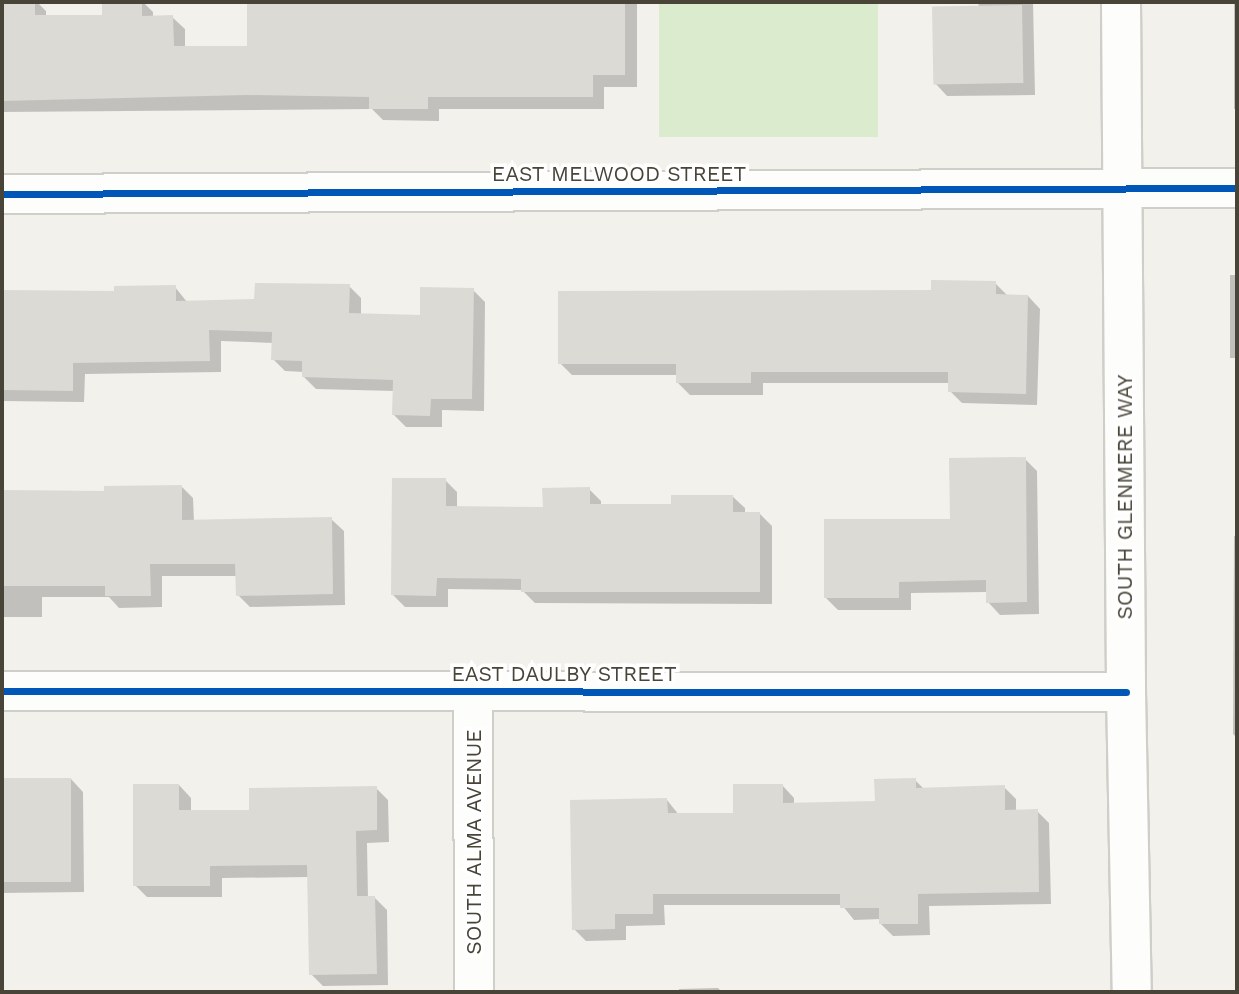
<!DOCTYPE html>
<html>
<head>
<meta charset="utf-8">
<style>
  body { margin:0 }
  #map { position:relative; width:1239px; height:994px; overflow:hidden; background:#f2f1ec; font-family:"Work Sans",sans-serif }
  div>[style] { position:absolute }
  .green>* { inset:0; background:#dbebcd; transform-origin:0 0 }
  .shadow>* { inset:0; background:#0003; transform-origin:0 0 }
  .building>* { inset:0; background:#dbdad4; transform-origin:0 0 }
  .roads { filter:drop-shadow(2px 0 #d0cec9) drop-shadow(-2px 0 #d0cec9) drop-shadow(0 2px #d0cec9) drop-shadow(0 -2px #d0cec9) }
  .minor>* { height:38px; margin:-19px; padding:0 19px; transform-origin:19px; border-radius:19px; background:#fdfdfc }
  .cycleway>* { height:7px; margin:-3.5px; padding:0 3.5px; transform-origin:3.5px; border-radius:3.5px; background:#0057b8 }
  span { translate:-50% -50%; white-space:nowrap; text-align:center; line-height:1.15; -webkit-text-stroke:7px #fff; paint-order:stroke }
  .street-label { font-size:21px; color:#484438 }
  .frame { position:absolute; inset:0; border:4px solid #484438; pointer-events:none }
</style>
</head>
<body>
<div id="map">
  <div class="green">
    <i style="left:659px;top:2px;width:219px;height:135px"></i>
  </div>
  <div class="shadow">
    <i style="clip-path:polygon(2px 2px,37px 2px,46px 11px,46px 17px,104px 17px,104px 2px,143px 2px,153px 12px,153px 18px,172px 17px,185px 29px,185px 48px,249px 48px,249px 2px,637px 2px,637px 87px,604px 87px,604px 109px,439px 109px,439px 121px,383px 120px,372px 109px,2px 112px)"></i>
    <i style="clip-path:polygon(978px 2px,1033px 2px,1035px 95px,947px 96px,935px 83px,979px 8px)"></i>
    <i style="left:1234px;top:2px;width:3px;height:107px"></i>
    <i style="left:1230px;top:275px;width:7px;height:83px"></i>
    <i style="clip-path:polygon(995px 283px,1008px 296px,1028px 296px,1040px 309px,1037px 405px,962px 403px,950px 391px,950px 383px,763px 383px,763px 395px,690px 395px,678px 383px,678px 375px,572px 375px,560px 363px,932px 292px)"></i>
    <i style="clip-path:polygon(349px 286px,361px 298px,361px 316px,421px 317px,473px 290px,485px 302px,484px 411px,442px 410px,442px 427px,406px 427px,394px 415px,394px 391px,316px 389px,304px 377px,304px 372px,285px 371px,273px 359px,274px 343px,221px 341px,221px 372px,85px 374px,84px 402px,2px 401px,2px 292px,116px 293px,175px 287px,187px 302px,256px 301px)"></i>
    <i style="clip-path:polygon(1025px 459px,1037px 471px,1039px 614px,1000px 615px,988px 602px,988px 592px,911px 593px,911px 610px,838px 610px,826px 598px,952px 521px)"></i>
    <i style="clip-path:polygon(445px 480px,457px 492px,457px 508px,544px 509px,589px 489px,601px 501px,601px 506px,673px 506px,732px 496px,745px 508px,745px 514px,760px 514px,772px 526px,772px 604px,535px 603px,522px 590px,448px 589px,448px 607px,405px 607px,393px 595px)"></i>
    <i style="clip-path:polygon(181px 486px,193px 498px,194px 522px,331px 519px,344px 531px,345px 605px,250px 607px,238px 595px,237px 576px,162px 576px,162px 607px,119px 608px,109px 597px,42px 597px,42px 617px,2px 617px,2px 492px,106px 493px)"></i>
    <i style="clip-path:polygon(1234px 536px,1237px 536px,1237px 738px,1233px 734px)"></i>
    <i style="clip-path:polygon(71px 779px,83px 792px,84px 892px,2px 893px,2px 781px)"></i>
    <i style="clip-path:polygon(915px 780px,924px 789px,1004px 787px,1016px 799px,1016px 811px,1037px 811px,1049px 823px,1051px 904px,929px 906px,930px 935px,893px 936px,881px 924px,881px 919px,854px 920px,842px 905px,664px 905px,665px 925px,626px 926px,626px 940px,586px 941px,574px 929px,667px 800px,679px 815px,735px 815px,782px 785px,794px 798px,794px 805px,876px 803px)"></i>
    <i style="clip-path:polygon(179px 785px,191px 798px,191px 811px,251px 811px,376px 788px,388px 800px,389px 842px,367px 843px,368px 898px,374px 897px,387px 910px,388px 985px,323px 986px,311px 974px,309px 877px,222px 878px,222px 897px,147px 897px,135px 885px)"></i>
    <i style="clip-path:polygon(718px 988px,722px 992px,679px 992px,679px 989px)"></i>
  </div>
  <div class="building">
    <i style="clip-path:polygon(2px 2px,35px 2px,35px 15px,102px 15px,102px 2px,142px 2px,142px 16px,173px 15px,174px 46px,247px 46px,247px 2px,625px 2px,625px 75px,593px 75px,593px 97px,428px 97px,428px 109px,369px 109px,369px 97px,247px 95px,2px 101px)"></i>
    <i style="left:1022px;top:5px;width:78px;height:90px;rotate:89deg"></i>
    <i style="clip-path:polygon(931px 280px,996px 281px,996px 294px,1028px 295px,1026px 394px,948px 392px,948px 372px,751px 372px,751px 383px,676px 383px,676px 364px,558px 364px,558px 291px,931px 290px)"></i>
    <i style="clip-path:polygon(255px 283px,350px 284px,349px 313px,420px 315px,420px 287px,474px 288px,472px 399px,431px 399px,430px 416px,392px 415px,393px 380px,302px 377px,302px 361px,271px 360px,272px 332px,209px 330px,210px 361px,73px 363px,73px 391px,2px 390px,2px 290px,114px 291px,114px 286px,176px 285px,176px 301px,254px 299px)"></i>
    <i style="clip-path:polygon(1026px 457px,1027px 602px,986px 603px,986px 580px,899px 582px,899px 598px,824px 598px,824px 519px,950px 519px,949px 458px)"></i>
    <i style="clip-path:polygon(392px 478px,446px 478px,446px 506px,543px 507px,542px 488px,590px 487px,590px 504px,671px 504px,671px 495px,733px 495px,733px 512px,760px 512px,760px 592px,521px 592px,521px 579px,437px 578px,436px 596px,391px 595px)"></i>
    <i style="clip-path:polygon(182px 485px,182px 520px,332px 517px,333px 594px,236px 596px,235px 564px,150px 564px,151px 596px,105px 596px,105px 586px,2px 586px,2px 490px,104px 491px,104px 486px)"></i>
    <i style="left:2px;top:778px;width:69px;height:104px"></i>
    <i style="clip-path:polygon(916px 778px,916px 788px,1005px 785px,1005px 810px,1038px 809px,1039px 892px,918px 894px,918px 924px,879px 924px,879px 908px,840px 908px,840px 894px,653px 894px,653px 914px,615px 914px,615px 929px,572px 930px,570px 800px,667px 798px,668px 813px,733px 813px,733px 784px,783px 784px,783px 803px,875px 801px,874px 779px)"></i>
    <i style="clip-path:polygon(133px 784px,179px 784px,179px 810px,249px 810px,249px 788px,377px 786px,377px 830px,356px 831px,357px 896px,375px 896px,377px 974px,309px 975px,307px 865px,210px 866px,210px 886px,133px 886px)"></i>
  </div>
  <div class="roads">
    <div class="minor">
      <i style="left:1121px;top:2px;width:690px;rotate:89.58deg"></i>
      <i style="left:1126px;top:692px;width:300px;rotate:88.9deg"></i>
      <i style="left:2px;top:194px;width:1235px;rotate:-0.28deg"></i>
      <i style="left:2px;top:691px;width:1124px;rotate:0.05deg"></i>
      <i style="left:473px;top:692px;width:300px;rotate:89.8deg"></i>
    </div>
  </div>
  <div class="cycleway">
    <i style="left:2px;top:194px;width:1235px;rotate:-0.28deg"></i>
    <i style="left:2px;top:691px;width:1124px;rotate:0.05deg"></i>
  </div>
  <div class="street-label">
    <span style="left:619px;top:174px">EAST MELWOOD STREET</span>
    <span style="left:1125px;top:497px;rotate:-90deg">SOUTH GLENMERE WAY</span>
    <span style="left:564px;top:674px">EAST DAULBY STREET</span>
    <span style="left:474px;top:842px;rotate:-90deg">SOUTH ALMA AVENUE</span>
  </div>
  <div class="frame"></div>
</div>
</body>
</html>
